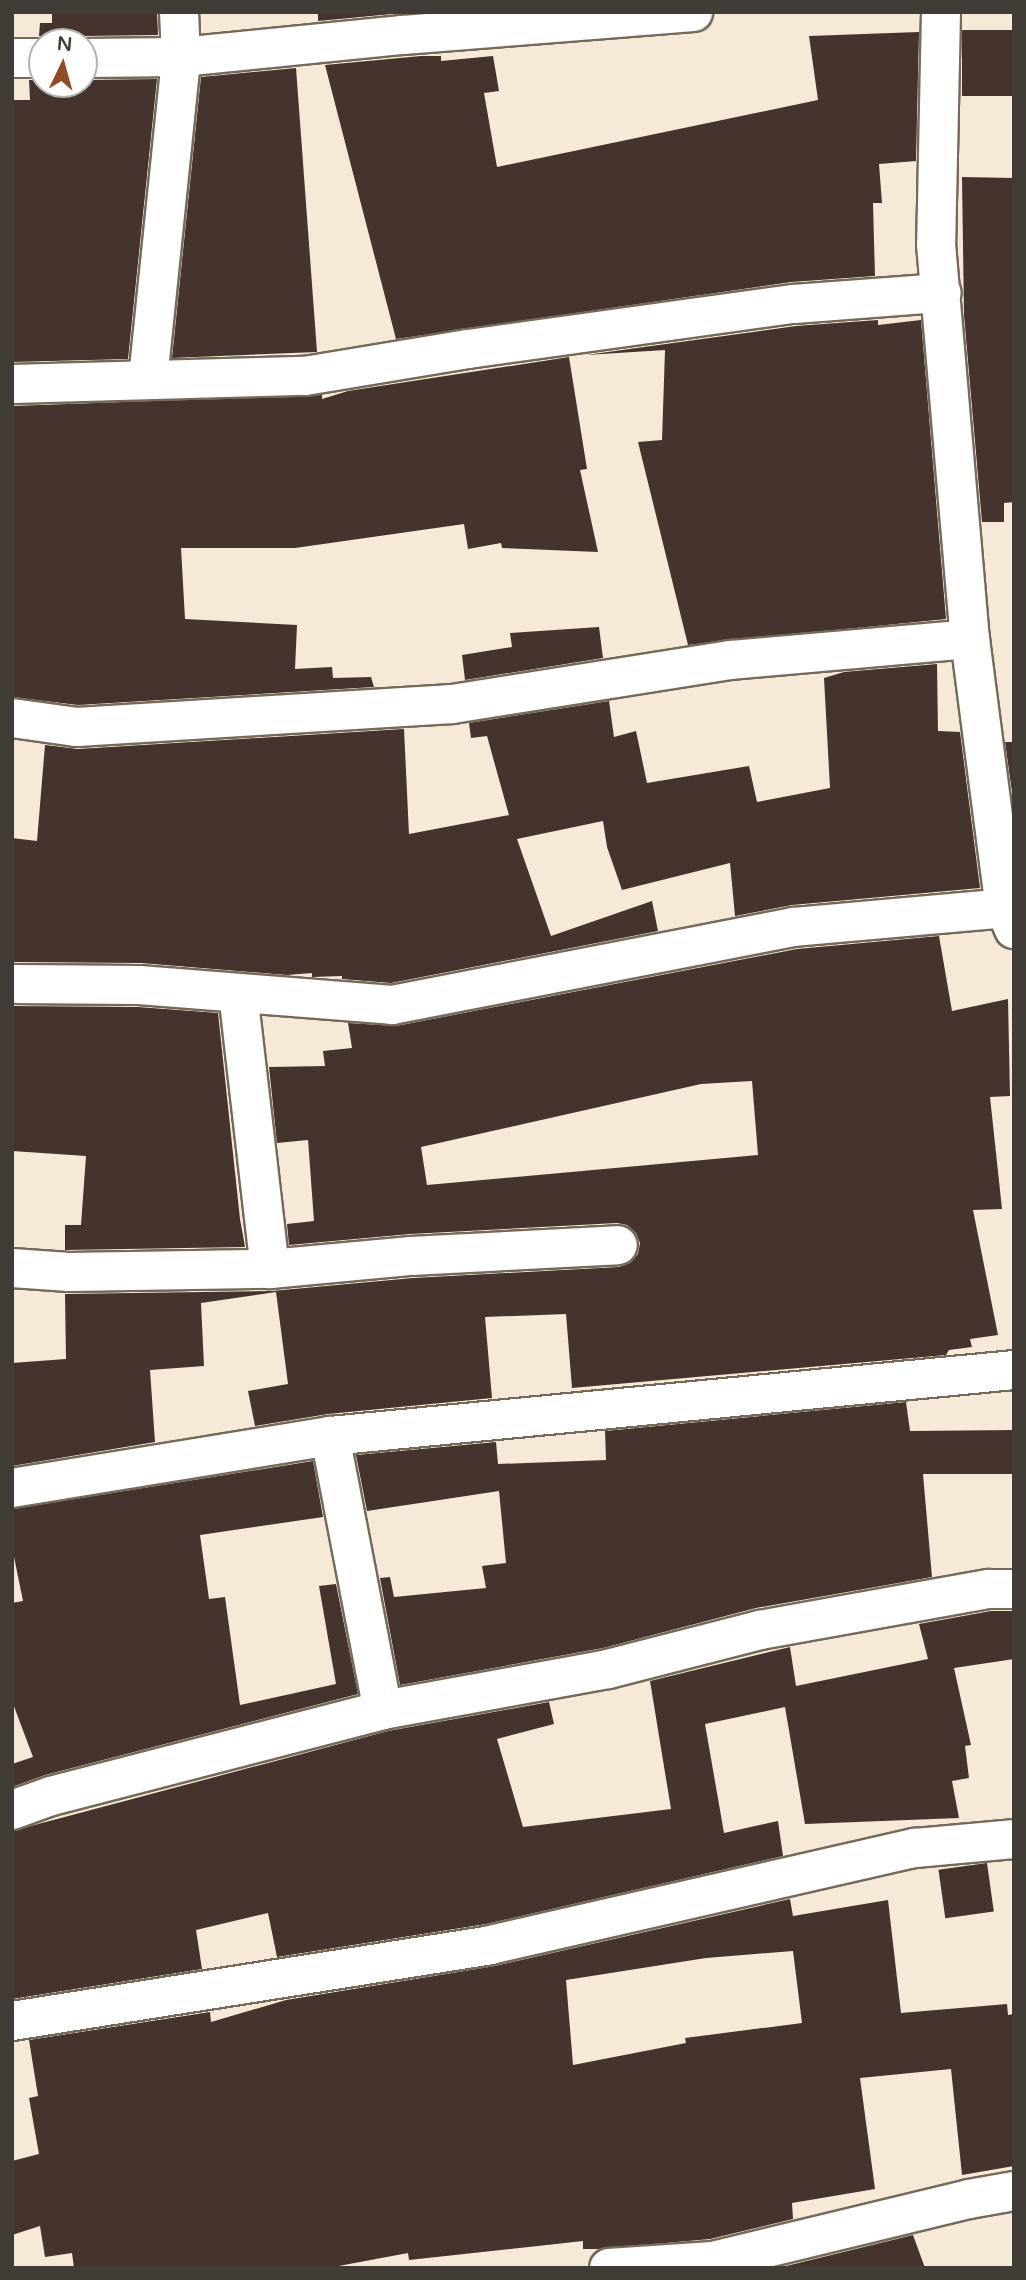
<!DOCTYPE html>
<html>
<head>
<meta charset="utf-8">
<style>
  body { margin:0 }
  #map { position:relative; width:1026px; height:2280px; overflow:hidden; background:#f6e9d7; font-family:"Varela Round",sans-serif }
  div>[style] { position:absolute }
  .building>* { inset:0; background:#45342d; transform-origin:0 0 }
  .roads { filter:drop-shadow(2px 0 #756a5a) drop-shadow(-2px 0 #756a5a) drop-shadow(0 2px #756a5a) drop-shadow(0 -2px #756a5a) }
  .street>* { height:38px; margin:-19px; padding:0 19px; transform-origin:19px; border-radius:19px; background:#fff }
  span { translate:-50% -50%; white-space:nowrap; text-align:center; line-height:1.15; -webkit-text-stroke:7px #fff; paint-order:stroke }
  .frame { position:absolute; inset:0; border:14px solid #413c35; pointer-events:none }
  .north { position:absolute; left:28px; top:28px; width:70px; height:70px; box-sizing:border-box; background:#fff; border:2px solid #b3b1ae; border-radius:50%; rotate:5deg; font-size:19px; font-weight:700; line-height:28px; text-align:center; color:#413c35 }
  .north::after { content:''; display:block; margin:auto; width:24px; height:32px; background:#914927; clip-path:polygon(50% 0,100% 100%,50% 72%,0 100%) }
</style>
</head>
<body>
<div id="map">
  <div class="building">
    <i style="clip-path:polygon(52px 12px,157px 12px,158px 35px,84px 36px,70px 42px,56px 42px,39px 36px,40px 23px,52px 23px)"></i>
    <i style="clip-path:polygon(318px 12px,413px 12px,318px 21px)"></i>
    <i style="left:962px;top:30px;width:52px;height:66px"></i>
    <i style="clip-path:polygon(919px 32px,916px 161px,879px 164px,882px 203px,873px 203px,875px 276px,791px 282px,396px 339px,325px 65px,421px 56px,441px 56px,441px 61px,493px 56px,499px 91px,484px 93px,497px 167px,818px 100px,809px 36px)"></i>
    <i style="clip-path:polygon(296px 68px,317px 352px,172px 358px,201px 77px)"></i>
    <i style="clip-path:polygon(157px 79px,128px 359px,12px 362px,12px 100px,30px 100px,29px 80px,42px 80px,42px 84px,84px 84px,84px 80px)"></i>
    <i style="clip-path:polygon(962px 177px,1014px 178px,1014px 502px,1004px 503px,1004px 522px,982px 522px,964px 315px)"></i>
    <i style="clip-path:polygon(878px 320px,878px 325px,921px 320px,946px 619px,688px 645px,638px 442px,662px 440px,665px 350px,586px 355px,796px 326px)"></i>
    <i style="clip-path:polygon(569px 357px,587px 469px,580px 470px,598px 552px,502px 548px,501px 543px,468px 549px,464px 524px,295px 548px,181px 548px,185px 619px,297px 625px,295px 669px,332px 667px,333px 678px,371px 677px,374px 687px,78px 705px,12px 697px,12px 406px,322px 395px,322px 399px,348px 391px)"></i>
    <i style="clip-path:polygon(599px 627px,603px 658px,465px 680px,462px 655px,512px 647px,510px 633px)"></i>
    <i style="clip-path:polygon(937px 664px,938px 731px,960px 732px,980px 888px,792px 905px,735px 916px,730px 863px,622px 890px,607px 847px,603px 821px,517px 839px,551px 936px,652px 901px,658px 931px,391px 983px,342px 979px,342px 976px,312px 977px,312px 973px,287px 975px,141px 963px,12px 962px,12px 838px,37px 841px,45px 745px,78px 749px,404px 729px,409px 834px,509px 815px,510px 819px,487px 736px,471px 738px,469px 723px,609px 701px,614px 737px,636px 731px,647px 783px,749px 766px,757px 802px,830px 788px,824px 678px,844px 672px)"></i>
    <i style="clip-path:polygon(1005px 742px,1014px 742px,1014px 806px)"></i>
    <i style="clip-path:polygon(evenodd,939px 936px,952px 1011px,1008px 999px,1010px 1096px,990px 1097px,1002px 1209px,973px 1210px,998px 1335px,970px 1339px,972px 1347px,949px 1350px,946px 1355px,572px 1388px,566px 1314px,485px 1317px,492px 1398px,328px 1414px,255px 1426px,248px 1391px,288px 1384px,276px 1292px,201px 1303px,204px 1366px,150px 1370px,155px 1442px,12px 1466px,12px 1363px,66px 1359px,65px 1294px,272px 1291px,413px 1278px,619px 1267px,630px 1263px,638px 1254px,640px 1243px,636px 1233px,627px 1225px,617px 1223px,410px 1234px,289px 1245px,287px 1224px,314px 1221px,308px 1140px,277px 1143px,269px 1067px,325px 1066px,323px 1051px,352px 1048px,348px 1023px,396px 1026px,797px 949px,939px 936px,752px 1081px,758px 1155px,427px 1185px,421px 1147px,701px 1084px,752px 1081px)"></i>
    <i style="clip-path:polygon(12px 1006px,138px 1007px,218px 1013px,240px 1219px,245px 1247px,65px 1250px,65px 1225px,81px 1225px,86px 1156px,12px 1151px)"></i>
    <i style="clip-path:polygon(906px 1402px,910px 1431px,1014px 1430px,1014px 1474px,923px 1474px,932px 1577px,756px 1608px,603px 1648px,400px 1685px,380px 1578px,390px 1577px,394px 1597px,486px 1588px,482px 1566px,506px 1563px,499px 1491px,367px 1511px,356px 1455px,496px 1442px,498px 1464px,606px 1460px,605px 1431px)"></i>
    <i style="clip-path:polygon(313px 1461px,323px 1517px,200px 1535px,209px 1599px,225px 1597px,240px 1705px,336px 1684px,319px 1586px,336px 1584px,358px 1694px,45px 1775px,12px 1787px,12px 1764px,33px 1757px,12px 1701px,12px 1603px,23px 1601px,12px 1547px,12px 1509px)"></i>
    <i style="clip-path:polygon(991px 1611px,1014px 1611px,1014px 1659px,954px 1668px,971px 1745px,965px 1746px,969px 1778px,952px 1781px,959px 1818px,805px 1824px,785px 1707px,705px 1724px,724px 1833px,778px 1821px,783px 1856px,486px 1924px,277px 1957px,268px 1913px,196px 1930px,202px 1969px,12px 1999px,12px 1831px,388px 1731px,549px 1702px,554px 1724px,497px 1739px,523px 1827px,671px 1809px,650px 1681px,790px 1647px,796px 1686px,928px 1659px,919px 1624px)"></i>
    <i style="left:987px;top:1863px;width:49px;height:49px;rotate:82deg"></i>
    <i style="clip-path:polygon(evenodd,790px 1899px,793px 1916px,888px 1900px,901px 2013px,1007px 2004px,1008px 2015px,1014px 2014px,1014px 2166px,962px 2175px,951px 2069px,860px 2078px,875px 2189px,792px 2203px,793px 2219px,710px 2239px,600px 2249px,583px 2249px,583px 2241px,409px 2260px,408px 2253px,328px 2268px,74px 2268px,72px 2253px,45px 2257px,40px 2226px,12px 2235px,12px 2161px,39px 2154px,29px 2098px,38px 2096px,29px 2040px,210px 2012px,211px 2022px,286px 2000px,495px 1966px,790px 1899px,793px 1951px,802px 2023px,685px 2038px,686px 2043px,573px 2065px,566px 1980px,706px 1958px,793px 1951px)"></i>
    <i style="clip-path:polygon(913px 2235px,925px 2268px,778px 2268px)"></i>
  </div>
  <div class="roads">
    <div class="street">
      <i style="left:941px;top:12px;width:232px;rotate:91.2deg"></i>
      <i style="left:936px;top:244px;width:396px;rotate:85.1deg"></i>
      <i style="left:970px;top:639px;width:271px;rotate:82.6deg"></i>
      <i style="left:1005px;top:908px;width:23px;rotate:67deg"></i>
      <i style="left:12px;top:58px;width:30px"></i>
      <i style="left:84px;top:58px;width:97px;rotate:-0.6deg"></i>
      <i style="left:181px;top:57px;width:223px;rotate:-5.7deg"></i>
      <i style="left:403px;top:35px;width:291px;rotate:-4.5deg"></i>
      <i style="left:148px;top:379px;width:324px;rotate:-84.1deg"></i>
      <i style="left:181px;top:57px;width:45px;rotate:-92.5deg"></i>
      <i style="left:12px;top:384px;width:293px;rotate:-1.6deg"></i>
      <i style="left:305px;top:376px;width:165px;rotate:-9.4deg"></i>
      <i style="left:468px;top:349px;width:329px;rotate:-7.9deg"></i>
      <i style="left:794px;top:304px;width:148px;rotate:-4.3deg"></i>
      <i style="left:12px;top:718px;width:66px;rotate:7.9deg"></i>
      <i style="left:77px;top:727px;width:376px;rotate:-3.5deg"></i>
      <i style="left:452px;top:704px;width:282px;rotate:-9deg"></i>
      <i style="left:731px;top:660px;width:240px;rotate:-5deg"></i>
      <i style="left:12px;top:984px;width:127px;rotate:0.5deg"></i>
      <i style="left:139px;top:985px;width:254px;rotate:4.5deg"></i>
      <i style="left:392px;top:1005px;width:409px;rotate:-11deg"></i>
      <i style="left:794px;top:927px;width:212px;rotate:-5.1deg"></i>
      <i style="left:238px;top:993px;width:278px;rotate:83.4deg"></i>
      <i style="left:12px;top:1268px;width:57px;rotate:4deg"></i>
      <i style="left:69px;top:1272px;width:201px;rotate:-0.9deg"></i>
      <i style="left:270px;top:1269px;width:142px;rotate:-5.3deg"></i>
      <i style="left:411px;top:1256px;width:207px;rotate:-3deg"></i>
      <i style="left:330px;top:1436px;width:279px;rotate:79.1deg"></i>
      <i style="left:12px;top:1488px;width:322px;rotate:-9.3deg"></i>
      <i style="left:330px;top:1436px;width:687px;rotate:-5.51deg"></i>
      <i style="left:12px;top:1810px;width:41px;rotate:-19.7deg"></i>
      <i style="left:51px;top:1796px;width:343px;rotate:-14.5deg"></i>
      <i style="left:383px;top:1710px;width:229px;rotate:-10.3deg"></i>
      <i style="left:608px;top:1669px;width:157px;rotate:-14.4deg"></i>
      <i style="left:760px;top:1630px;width:233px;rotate:-10.2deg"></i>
      <i style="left:989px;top:1589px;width:25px"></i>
      <i style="left:12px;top:2021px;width:484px;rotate:-9deg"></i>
      <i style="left:490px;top:1945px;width:436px;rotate:-12.9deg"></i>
      <i style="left:915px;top:1848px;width:99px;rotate:-5.2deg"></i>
      <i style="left:609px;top:2268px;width:104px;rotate:-3.9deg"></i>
      <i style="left:713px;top:2261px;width:263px;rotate:-13.6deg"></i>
      <i style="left:969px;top:2199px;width:46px;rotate:-10.1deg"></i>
    </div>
  </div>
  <div class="frame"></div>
  <div class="north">N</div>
</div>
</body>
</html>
